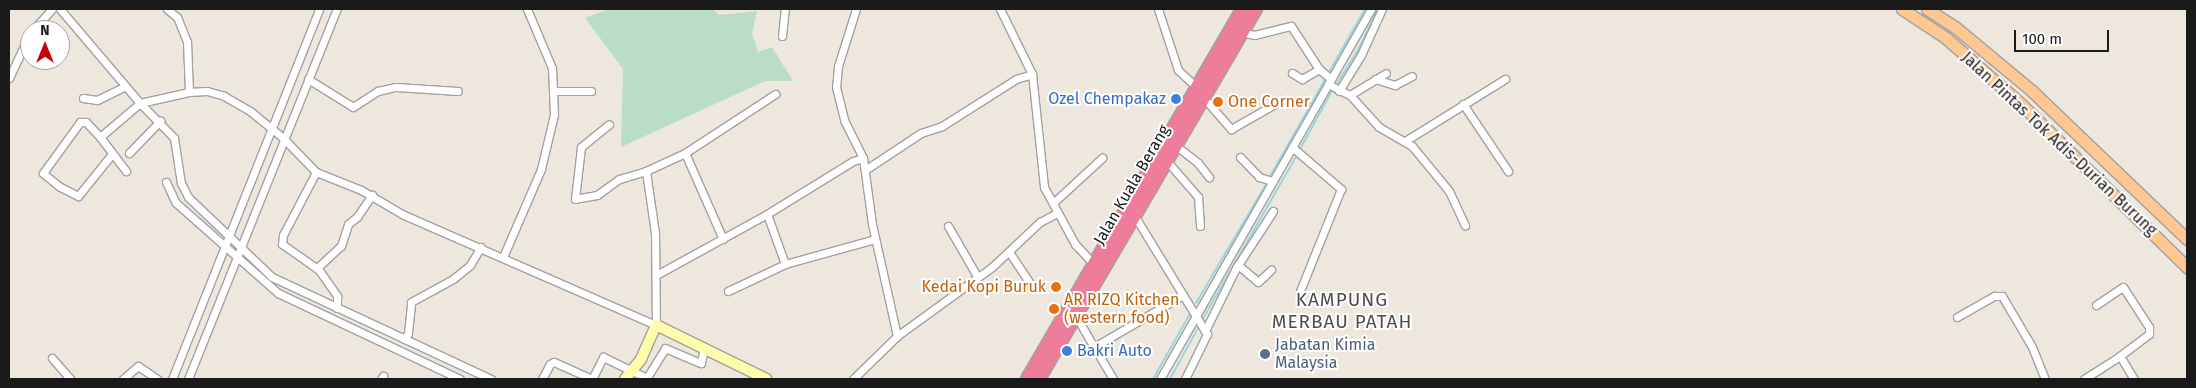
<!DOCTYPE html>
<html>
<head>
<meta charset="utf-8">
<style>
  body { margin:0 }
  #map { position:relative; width:2196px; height:388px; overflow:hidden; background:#eee7de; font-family:"Fira Sans",sans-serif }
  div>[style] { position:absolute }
  .wetland>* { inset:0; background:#baddca }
  .stream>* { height:2px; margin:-1px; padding:0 1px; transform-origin:1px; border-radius:1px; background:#9ad6e0 }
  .roads { filter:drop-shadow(1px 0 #a1a1a1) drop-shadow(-1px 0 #a1a1a1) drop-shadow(0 1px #a1a1a1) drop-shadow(0 -1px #a1a1a1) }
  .street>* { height:7px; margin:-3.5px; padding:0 3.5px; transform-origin:3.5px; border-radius:3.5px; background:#fff }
  .secondary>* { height:10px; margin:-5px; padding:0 5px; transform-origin:5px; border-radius:5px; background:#fffdab }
  .primary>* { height:11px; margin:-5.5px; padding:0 5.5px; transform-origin:5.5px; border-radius:5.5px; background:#ffc792 }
  .highway>* { height:12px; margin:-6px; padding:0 6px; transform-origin:6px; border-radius:6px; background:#ee7d9b }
  .dots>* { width:14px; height:14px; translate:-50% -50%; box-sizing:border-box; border:2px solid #fff; border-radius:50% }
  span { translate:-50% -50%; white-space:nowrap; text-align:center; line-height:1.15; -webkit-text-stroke:4px #fff; paint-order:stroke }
  .shop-label { font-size:16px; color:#366cbe }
  .right { translate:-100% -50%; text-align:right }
  .left { translate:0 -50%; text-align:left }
  .food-label { font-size:16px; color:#c56008 }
  .street-label { font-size:16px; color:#1a1a1a }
  .service-label { font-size:16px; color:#4e5e75 }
  .quarter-label { font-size:19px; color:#4d4d4d; letter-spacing:1px }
  .frame { position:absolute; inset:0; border:10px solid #1a1a1a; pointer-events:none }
  .north { position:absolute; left:20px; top:20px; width:50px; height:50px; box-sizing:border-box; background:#fff; border:1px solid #a3a3a3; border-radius:50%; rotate:0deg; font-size:14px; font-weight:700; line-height:20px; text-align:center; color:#1a1a1a }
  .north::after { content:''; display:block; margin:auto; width:18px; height:22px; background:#c5000f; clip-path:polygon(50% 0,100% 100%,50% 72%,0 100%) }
  .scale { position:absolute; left:2014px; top:30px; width:95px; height:22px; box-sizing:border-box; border:2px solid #1a1a1a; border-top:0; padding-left:6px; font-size:15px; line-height:18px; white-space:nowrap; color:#1a1a1a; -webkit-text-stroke:4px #fff; paint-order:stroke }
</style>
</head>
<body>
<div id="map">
  <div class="wetland">
    <i style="clip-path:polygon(609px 9px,713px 9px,719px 15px,757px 11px,752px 33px,758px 52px,772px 47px,793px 81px,765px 81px,621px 147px,623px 69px,585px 18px)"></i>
  </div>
  <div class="stream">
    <i style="left:1328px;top:74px;width:75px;rotate:-60.4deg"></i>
    <i style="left:1336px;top:85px;width:39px;rotate:-58deg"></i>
    <i style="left:1357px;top:52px;width:48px;rotate:-64deg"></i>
    <i style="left:1299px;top:151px;width:71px;rotate:-61.3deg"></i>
    <i style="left:1269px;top:178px;width:115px;rotate:-60.3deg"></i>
    <i style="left:1196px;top:303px;width:139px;rotate:-59.4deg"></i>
    <i style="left:1201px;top:322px;width:193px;rotate:-60.1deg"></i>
    <i style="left:1153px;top:379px;width:77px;rotate:-60.4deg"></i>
    <i style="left:1170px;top:379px;width:60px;rotate:-61.3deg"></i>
  </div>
  <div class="roads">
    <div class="street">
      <i style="left:60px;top:9px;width:123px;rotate:49.6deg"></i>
      <i style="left:140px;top:103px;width:50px;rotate:-12.7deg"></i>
      <i style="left:189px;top:92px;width:18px;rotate:-3deg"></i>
      <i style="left:207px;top:91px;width:18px;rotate:16deg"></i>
      <i style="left:224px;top:96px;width:30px;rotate:30deg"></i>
      <i style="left:250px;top:111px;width:41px;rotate:39.1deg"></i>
      <i style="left:282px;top:137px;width:49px;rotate:45.8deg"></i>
      <i style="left:316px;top:172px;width:48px;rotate:21.8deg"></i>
      <i style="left:361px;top:190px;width:50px;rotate:30.2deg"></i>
      <i style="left:404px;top:215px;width:275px;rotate:23.6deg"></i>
      <i style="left:656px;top:325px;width:92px;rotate:-90.6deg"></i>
      <i style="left:655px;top:233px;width:63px;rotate:-98.3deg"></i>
      <i style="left:646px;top:171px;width:28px;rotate:163deg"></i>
      <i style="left:619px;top:179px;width:27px;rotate:144deg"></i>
      <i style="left:597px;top:195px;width:22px;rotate:170deg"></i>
      <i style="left:575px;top:199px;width:52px;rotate:-83.4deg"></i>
      <i style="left:581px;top:147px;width:36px;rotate:-39deg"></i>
      <i style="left:167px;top:9px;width:13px;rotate:39deg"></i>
      <i style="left:177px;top:17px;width:27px;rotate:68deg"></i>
      <i style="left:187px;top:42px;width:50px;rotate:87.7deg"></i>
      <i style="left:856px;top:9px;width:60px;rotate:107.5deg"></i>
      <i style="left:838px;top:66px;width:21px;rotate:95deg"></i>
      <i style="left:836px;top:87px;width:36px;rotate:76deg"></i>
      <i style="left:845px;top:122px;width:40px;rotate:63.4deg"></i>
      <i style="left:1000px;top:9px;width:72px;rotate:63.8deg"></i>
      <i style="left:1032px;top:74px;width:114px;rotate:83.9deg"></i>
      <i style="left:1044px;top:187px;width:65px;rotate:61.5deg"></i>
      <i style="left:1075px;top:244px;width:26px;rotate:47deg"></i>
      <i style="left:1158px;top:9px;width:64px;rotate:71.8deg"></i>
      <i style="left:1178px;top:70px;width:25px;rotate:43deg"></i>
      <i style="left:33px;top:30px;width:28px;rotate:-48deg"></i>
      <i style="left:1241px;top:32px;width:13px;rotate:13deg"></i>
      <i style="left:1254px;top:35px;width:38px;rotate:-14deg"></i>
      <i style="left:1291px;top:26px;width:51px;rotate:56.9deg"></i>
      <i style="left:1319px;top:69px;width:16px;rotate:40deg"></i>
      <i style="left:782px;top:36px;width:27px;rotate:-84deg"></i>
      <i style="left:1292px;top:73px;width:12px;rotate:31deg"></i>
      <i style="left:1302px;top:79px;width:20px;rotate:-30deg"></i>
      <i style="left:9px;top:78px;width:50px;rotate:-65deg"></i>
      <i style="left:308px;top:79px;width:53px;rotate:31.9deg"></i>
      <i style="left:353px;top:107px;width:30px;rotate:-33deg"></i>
      <i style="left:378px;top:91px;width:18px;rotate:-13deg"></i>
      <i style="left:396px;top:87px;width:62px;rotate:3.7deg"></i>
      <i style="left:1375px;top:79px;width:21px;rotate:17deg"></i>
      <i style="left:1395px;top:85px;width:19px;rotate:-28deg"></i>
      <i style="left:1328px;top:84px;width:25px;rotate:27deg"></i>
      <i style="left:1350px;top:95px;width:43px;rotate:47.8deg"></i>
      <i style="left:1379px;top:127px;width:38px;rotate:30deg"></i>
      <i style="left:1412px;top:146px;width:58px;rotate:50.6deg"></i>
      <i style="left:1449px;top:191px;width:38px;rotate:65deg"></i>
      <i style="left:553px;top:91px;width:38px"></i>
      <i style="left:1339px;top:91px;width:42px;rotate:-58.6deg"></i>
      <i style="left:1361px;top:55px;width:51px;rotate:-65.5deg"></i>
      <i style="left:1350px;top:95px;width:42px;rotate:-31.4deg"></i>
      <i style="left:1203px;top:97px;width:43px;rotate:48.8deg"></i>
      <i style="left:1231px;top:129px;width:51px;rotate:-29.6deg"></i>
      <i style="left:83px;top:98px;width:14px;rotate:8deg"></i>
      <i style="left:97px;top:100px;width:30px;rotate:-26deg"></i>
      <i style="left:1463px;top:104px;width:81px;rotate:56.1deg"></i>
      <i style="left:100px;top:137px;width:43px;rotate:52.6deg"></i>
      <i style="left:1405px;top:141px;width:118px;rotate:-31.8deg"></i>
      <i style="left:1175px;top:145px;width:29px;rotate:38deg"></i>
      <i style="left:1198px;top:163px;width:18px;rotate:52deg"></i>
      <i style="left:1292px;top:147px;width:65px;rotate:40.6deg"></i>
      <i style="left:1341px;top:189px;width:110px;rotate:111.9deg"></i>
      <i style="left:129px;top:153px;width:45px;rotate:-45.9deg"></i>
      <i style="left:685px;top:153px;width:108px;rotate:-33.2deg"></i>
      <i style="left:112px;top:154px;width:54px;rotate:129deg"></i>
      <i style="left:78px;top:196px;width:20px;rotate:-153deg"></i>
      <i style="left:60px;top:187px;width:22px;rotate:-141deg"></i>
      <i style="left:43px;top:173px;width:63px;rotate:-54deg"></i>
      <i style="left:80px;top:122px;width:6px"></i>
      <i style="left:86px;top:122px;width:21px;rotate:47deg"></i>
      <i style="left:100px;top:137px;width:52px;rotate:-40.4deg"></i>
      <i style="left:140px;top:103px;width:49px;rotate:45.8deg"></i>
      <i style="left:174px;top:138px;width:46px;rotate:81.2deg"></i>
      <i style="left:181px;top:183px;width:16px;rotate:63deg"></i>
      <i style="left:188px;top:197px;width:116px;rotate:43.6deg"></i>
      <i style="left:272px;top:277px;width:242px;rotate:25deg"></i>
      <i style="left:1240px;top:157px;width:28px;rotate:46deg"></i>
      <i style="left:1259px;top:177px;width:14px;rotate:17deg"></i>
      <i style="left:1166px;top:160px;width:49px;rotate:49.1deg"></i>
      <i style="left:1198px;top:197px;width:29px;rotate:86deg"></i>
      <i style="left:865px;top:170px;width:67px;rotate:-33.5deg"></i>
      <i style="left:921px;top:133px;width:22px;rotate:-18deg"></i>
      <i style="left:942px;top:126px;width:88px;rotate:-32.4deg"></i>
      <i style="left:1016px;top:79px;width:17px;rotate:-17deg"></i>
      <i style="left:646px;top:171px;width:43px;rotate:-24.8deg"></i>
      <i style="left:685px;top:153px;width:94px;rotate:66.2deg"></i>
      <i style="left:316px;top:172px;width:71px;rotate:117.6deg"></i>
      <i style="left:283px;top:235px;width:9px;rotate:96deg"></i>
      <i style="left:282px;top:244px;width:45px;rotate:35.1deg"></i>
      <i style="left:319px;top:270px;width:32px;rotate:55deg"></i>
      <i style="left:337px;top:296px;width:12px;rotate:90deg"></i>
      <i style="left:166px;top:182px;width:23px;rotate:65deg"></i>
      <i style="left:176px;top:203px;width:136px;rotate:41.4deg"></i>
      <i style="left:278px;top:293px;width:201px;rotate:25.3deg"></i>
      <i style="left:1053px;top:203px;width:67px;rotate:-42.6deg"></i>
      <i style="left:767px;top:214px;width:53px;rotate:70.2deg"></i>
      <i style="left:1134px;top:215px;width:140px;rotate:58.5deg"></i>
      <i style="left:1207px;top:334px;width:50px;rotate:116.1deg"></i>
      <i style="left:948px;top:226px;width:58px;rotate:59.9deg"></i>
      <i style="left:1009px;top:252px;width:37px;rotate:56deg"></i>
      <i style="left:503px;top:257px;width:96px;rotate:-66.6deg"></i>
      <i style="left:541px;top:169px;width:56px;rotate:-76.5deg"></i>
      <i style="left:554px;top:115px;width:47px;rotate:-92.4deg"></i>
      <i style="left:552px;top:68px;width:64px;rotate:-113deg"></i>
      <i style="left:1238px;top:265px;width:26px;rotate:40deg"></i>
      <i style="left:1258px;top:282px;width:18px;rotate:-43deg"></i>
      <i style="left:317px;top:268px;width:33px;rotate:-43deg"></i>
      <i style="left:341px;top:246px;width:23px;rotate:-72deg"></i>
      <i style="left:348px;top:224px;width:11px;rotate:-38deg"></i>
      <i style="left:357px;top:217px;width:27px;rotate:-56deg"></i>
      <i style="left:658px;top:274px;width:124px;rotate:-28.8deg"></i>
      <i style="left:767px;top:214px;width:101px;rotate:-31.6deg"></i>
      <i style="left:853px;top:161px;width:10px;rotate:-17deg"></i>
      <i style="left:863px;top:158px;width:67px;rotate:82.2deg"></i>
      <i style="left:872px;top:224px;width:115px;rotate:77.4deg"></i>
      <i style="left:728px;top:291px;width:63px;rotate:-25.3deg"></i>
      <i style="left:785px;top:264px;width:93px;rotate:-15.5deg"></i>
      <i style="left:2096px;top:305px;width:32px;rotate:-34deg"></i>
      <i style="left:2123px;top:287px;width:48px;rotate:57deg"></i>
      <i style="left:2149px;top:327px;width:7px;rotate:90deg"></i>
      <i style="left:2149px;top:334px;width:36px;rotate:143deg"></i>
      <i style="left:2120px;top:356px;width:27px;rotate:59deg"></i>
      <i style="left:1076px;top:316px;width:36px;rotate:60deg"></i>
      <i style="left:1094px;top:347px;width:103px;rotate:-30.3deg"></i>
      <i style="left:1957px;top:317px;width:43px;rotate:-29.6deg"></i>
      <i style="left:1994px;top:296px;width:8px"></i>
      <i style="left:2002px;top:296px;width:59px;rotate:59.5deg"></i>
      <i style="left:2032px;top:347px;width:35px;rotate:68deg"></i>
      <i style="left:1205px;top:331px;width:70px;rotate:-63.8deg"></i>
      <i style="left:1236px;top:268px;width:68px;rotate:-57deg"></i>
      <i style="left:404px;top:339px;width:7px;rotate:-56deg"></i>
      <i style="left:408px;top:333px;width:31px;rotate:-84deg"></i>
      <i style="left:411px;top:302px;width:48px;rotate:-28.7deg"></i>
      <i style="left:453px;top:279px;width:22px;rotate:-39deg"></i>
      <i style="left:470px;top:265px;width:21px;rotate:-59deg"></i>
      <i style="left:1094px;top:347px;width:37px;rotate:59deg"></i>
      <i style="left:52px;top:358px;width:28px;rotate:49deg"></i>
      <i style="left:123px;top:379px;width:20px;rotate:-41deg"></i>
      <i style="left:138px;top:366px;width:23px;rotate:34deg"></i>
      <i style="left:172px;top:379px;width:398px;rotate:-68.3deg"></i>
      <i style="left:188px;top:379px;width:399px;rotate:-68.1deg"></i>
      <i style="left:381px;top:379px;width:4px;rotate:-56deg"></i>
      <i style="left:542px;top:379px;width:17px;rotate:-62deg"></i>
      <i style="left:550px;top:364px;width:4px;rotate:-27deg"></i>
      <i style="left:554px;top:362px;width:42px;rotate:24.1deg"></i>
      <i style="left:592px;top:379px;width:25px;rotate:-63deg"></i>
      <i style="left:603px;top:357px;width:49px;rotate:25.5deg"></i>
      <i style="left:646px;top:379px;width:36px;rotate:-58deg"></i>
      <i style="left:665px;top:348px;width:39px;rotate:23deg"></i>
      <i style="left:701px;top:363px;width:15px;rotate:-79deg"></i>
      <i style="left:853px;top:379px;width:62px;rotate:-44.3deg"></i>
      <i style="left:897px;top:336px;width:117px;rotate:-36deg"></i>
      <i style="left:992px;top:267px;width:66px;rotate:-43.2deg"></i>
      <i style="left:1040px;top:222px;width:19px;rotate:-28deg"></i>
      <i style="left:1160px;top:379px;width:426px;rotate:-60.3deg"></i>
      <i style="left:2084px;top:379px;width:43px;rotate:-32.6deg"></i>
    </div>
    <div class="secondary">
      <i style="left:625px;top:379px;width:26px;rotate:-51deg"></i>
      <i style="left:641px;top:359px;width:37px;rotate:-66deg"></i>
      <i style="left:656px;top:325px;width:123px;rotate:26.1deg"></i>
    </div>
    <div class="primary">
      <i style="left:1902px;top:9px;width:53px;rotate:33.4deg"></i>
      <i style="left:1946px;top:38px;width:103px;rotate:41.4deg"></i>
      <i style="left:2023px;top:106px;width:230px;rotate:44.5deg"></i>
      <i style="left:1927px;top:9px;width:33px;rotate:33deg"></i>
      <i style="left:1955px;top:27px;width:100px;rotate:39.7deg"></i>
      <i style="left:2032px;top:91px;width:214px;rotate:43.7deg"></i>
    </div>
    <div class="highway">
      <i style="left:1027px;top:379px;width:428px;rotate:-59.8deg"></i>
      <i style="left:1039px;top:379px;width:429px;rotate:-59.6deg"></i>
    </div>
  </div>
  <div class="dots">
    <i style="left:1176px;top:99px;background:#3f7fe0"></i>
    <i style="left:1218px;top:102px;background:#e8710a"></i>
    <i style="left:1056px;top:287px;background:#e8710a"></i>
    <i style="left:1054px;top:309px;background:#e8710a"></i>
    <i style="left:1067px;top:351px;background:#3f7fe0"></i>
    <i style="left:1265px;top:354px;background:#5c6f8a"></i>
  </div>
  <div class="shop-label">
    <span class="right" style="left:1166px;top:99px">Ozel Chempakaz</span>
    <span class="left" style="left:1077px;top:351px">Bakri Auto</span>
  </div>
  <div class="food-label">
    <span class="left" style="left:1228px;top:102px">One Corner</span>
    <span class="right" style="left:1046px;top:287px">Kedai Kopi Buruk</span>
    <span class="left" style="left:1064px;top:309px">AR RIZQ Kitchen<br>(western food)</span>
  </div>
  <div class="street-label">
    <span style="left:2059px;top:144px;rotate:43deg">Jalan Pintas Tok Adis-Durian Burung</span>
    <span style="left:1132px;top:185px;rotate:-60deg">Jalan Kuala Berang</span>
  </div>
  <div class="service-label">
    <span class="left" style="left:1275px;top:354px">Jabatan Kimia<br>Malaysia</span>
  </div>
  <div class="quarter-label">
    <span style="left:1342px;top:311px">KAMPUNG<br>MERBAU PATAH</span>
  </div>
  <div class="frame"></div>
  <div class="north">N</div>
  <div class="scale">100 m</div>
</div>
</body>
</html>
